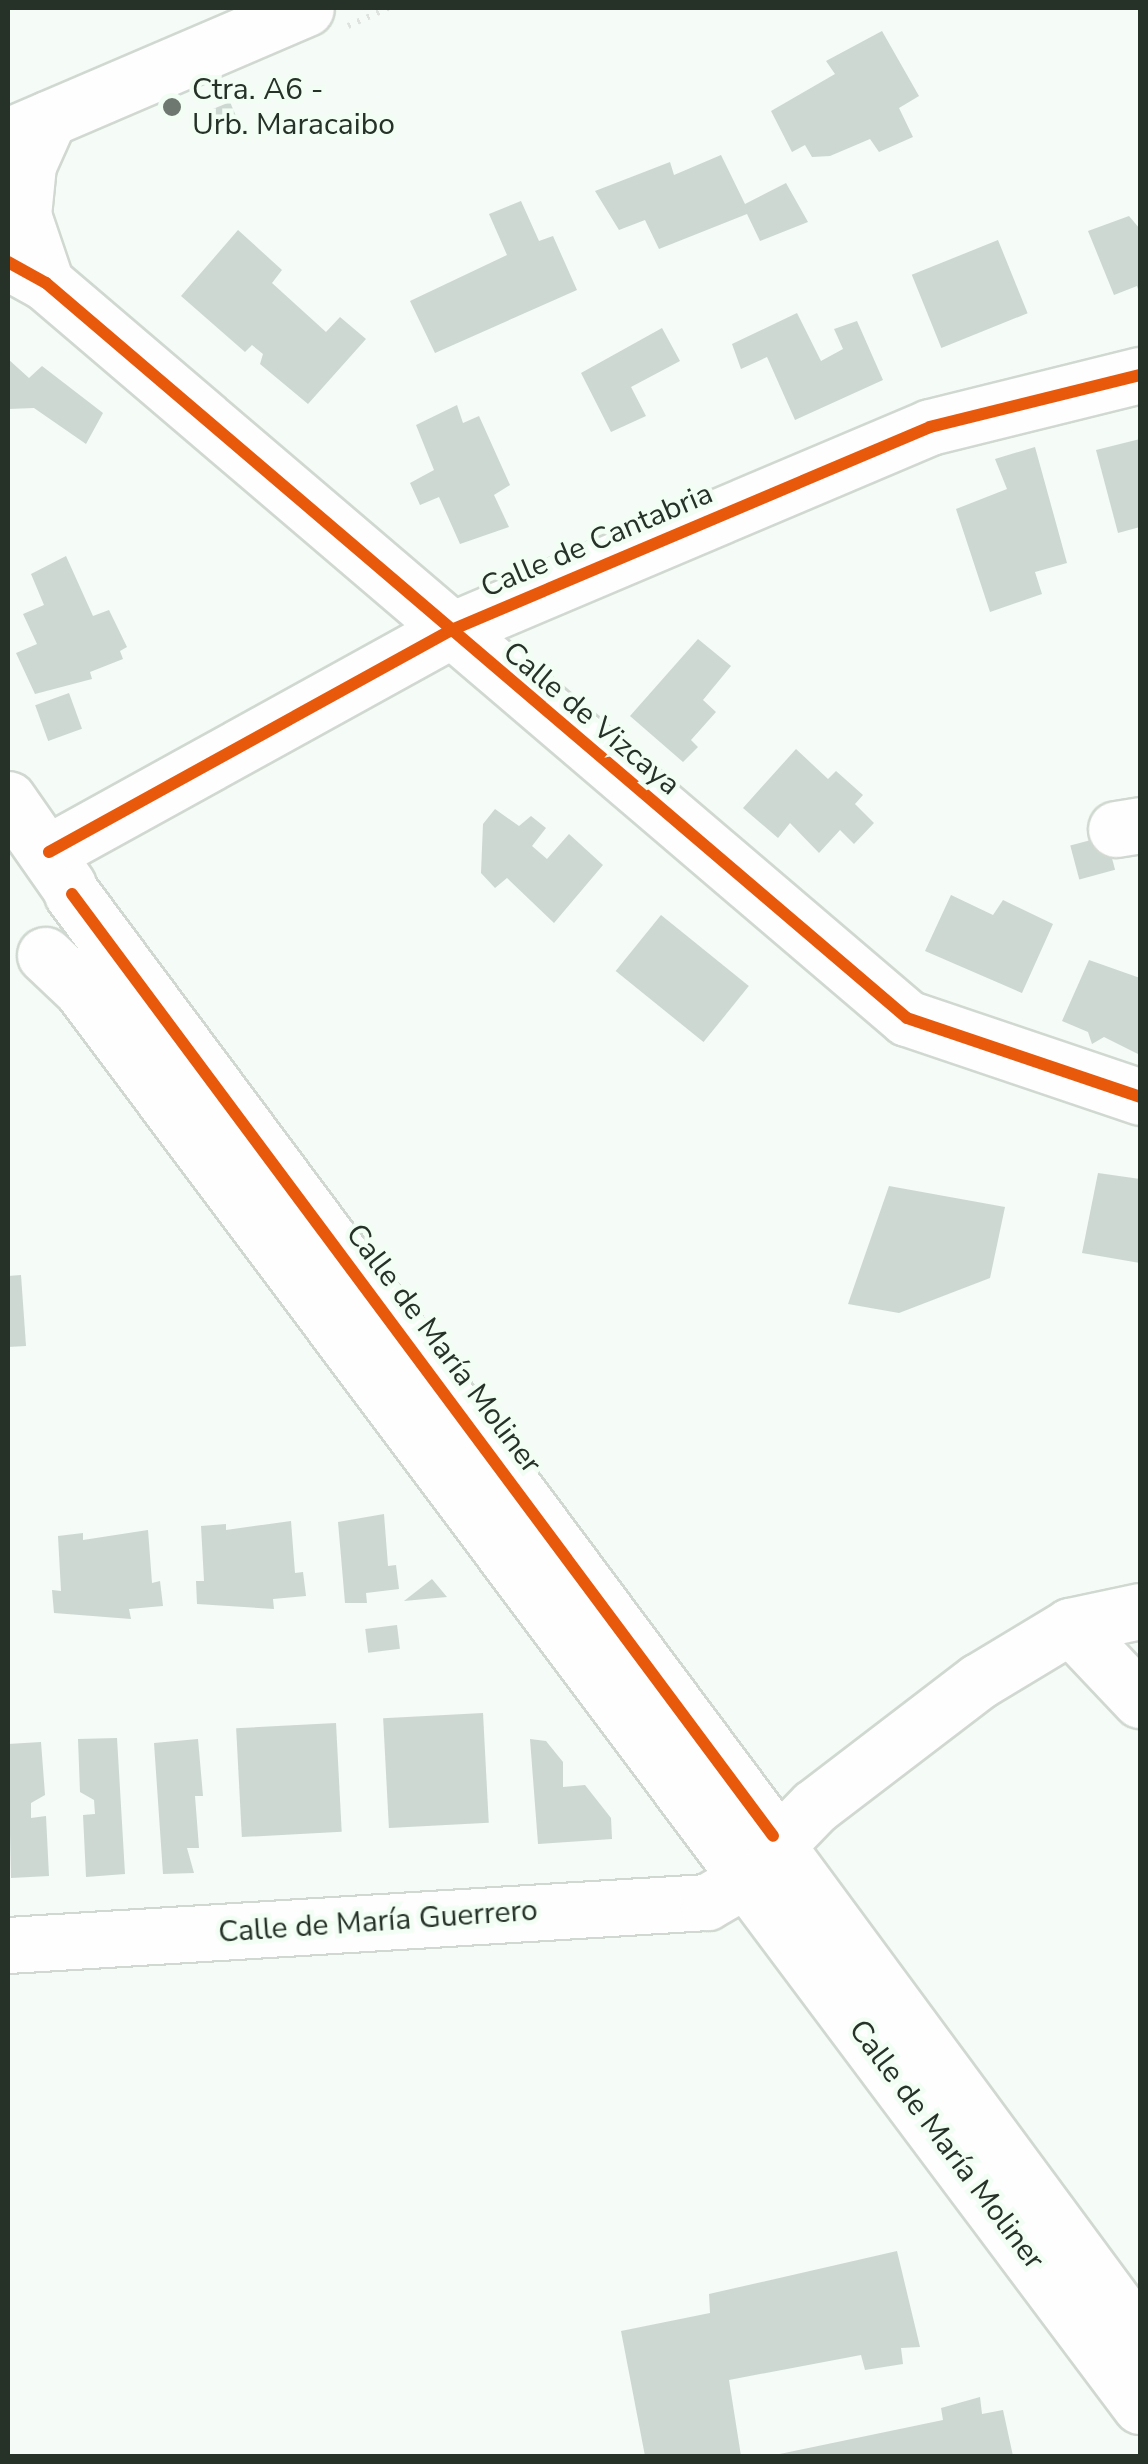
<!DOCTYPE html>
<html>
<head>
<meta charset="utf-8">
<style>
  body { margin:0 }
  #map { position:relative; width:1148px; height:2464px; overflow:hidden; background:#f5fbf6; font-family:"Nunito Sans",sans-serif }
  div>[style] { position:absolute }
  .building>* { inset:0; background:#cdd8d3; transform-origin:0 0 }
  .path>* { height:6px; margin-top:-3px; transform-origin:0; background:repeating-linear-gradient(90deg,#e0e2e0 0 2.5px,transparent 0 10.5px) }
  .roads { filter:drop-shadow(2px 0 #d0d8d1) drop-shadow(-2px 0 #d0d8d1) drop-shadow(0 2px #d0d8d1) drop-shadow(0 -2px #d0d8d1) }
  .minor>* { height:55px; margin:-27.5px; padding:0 27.5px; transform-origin:27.5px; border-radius:27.5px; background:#fefefe }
  .cycleway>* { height:12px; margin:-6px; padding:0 6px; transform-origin:6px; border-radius:6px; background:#e8590c }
  .dots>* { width:28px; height:28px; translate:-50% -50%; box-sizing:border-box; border:5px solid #f2fef4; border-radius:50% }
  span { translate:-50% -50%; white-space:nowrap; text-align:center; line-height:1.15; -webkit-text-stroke:9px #f2fef4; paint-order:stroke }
  .poi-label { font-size:30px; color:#263228 }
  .left { translate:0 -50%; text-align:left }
  .street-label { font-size:30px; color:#263228 }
  .frame { position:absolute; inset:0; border:10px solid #263228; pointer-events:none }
</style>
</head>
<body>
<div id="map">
  <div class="building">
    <i style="clip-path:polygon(882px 31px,919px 96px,899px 108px,913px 137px,879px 152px,870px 139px,830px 156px,812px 157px,805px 145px,792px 152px,771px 111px,835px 74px,826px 61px)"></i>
    <i style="clip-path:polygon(230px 102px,236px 116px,216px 127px,208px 111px)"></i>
    <i style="clip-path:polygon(721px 155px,745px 204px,786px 183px,808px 222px,760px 241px,747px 214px,659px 249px,645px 220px,619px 230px,595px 191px,670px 162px,674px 175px)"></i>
    <i style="clip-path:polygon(521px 201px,539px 241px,553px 236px,577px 290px,435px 353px,410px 301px,507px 255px,489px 214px)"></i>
    <i style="clip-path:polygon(1129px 216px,1140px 229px,1140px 295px,1137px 286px,1114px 295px,1088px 231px)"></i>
    <i style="clip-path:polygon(238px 230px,282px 270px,272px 283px,326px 332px,340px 317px,366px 339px,308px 404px,260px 364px,263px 354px,252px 345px,245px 352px,181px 296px)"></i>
    <i style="left:998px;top:240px;width:79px;height:93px;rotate:68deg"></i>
    <i style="clip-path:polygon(797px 313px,821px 361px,843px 349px,834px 329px,857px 321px,883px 380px,795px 420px,767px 357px,741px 369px,732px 344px)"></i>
    <i style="clip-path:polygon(662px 328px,680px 361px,631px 387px,646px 416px,611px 432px,581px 373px)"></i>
    <i style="clip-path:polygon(8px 359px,29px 378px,42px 366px,103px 413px,86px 444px,34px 408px,8px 409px)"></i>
    <i style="clip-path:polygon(457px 405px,463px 423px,479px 416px,510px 485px,494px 495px,509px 527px,460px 544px,439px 497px,420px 505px,410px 483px,434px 470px,416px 425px)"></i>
    <i style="clip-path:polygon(1140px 439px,1140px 527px,1118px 533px,1096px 450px)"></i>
    <i style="clip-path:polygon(1035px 447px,1067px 563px,1035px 572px,1042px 594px,990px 612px,956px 509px,1007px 489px,995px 459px)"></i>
    <i style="clip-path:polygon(66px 556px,93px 616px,109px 610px,127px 647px,120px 651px,123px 659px,90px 672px,92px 679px,35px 694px,16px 653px,37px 644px,23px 614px,44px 605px,31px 574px)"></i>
    <i style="clip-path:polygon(698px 639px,731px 666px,703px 700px,716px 712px,691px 740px,698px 747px,683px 762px,630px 716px)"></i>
    <i style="left:69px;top:693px;width:38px;height:36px;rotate:70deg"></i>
    <i style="clip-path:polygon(796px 749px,828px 779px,836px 771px,863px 795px,855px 804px,874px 823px,854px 844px,840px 830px,819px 853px,790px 823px,778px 838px,743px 808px)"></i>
    <i style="clip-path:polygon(495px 809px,519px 826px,531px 816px,546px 828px,532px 846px,547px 859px,569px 834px,603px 865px,554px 923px,507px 878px,495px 888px,481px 873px,483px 824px)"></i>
    <i style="left:1106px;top:836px;width:35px;height:37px;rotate:75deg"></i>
    <i style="clip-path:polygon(951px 895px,993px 915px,1003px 900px,1053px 924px,1022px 993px,925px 951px)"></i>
    <i style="left:661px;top:915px;width:113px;height:72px;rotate:39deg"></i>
    <i style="clip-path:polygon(1089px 960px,1140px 978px,1140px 1055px,1104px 1037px,1092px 1044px,1088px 1032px,1062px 1021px)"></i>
    <i style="clip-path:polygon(1098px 1173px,1140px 1179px,1140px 1263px,1082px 1253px)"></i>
    <i style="clip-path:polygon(889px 1186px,1005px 1207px,990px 1278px,899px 1313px,848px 1304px)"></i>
    <i style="clip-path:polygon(21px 1275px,26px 1346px,8px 1347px,8px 1276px)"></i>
    <i style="clip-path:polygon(384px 1514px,388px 1566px,396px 1565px,399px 1589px,366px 1593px,367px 1603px,345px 1603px,338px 1522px)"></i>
    <i style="clip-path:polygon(291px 1521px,295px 1573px,303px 1572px,306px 1596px,273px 1599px,274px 1609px,197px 1604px,196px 1581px,204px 1581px,201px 1526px,226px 1524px,226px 1530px)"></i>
    <i style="clip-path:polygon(148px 1530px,152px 1583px,160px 1581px,163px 1606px,129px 1609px,131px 1619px,54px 1613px,52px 1590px,61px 1591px,58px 1536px,83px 1533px,83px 1540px)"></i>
    <i style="clip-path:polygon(432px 1579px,447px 1597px,404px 1601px)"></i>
    <i style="left:397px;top:1625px;width:24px;height:32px;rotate:83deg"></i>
    <i style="left:483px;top:1713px;width:110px;height:100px;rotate:87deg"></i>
    <i style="left:336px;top:1723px;width:109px;height:100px;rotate:87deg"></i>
    <i style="clip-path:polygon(117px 1738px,125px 1874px,86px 1877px,83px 1815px,95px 1814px,94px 1800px,80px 1792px,78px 1739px)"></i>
    <i style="clip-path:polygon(198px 1739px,203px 1796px,195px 1796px,199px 1848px,187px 1848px,194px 1873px,163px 1874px,154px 1743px)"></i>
    <i style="clip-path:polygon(530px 1739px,546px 1741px,563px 1762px,563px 1787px,585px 1785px,611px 1818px,612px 1839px,538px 1844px)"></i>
    <i style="clip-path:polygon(41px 1742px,45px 1795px,31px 1803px,31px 1818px,46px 1816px,49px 1876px,11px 1878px,8px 1744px)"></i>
    <i style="clip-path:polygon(897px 2251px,920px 2347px,901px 2348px,903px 2364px,865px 2370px,861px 2355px,729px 2380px,741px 2456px,645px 2456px,621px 2331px,710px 2313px,709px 2294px)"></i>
    <i style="clip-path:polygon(980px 2397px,982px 2414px,1003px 2410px,1013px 2456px,770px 2456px,943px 2420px,941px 2408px)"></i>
  </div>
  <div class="path">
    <i style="left:348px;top:26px;width:44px;rotate:-24.2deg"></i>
  </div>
  <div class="roads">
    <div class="minor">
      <i style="left:8px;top:136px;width:324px;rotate:-23.2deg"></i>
      <i style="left:8px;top:262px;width:43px;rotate:28.9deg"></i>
      <i style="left:46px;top:283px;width:1132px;rotate:40.49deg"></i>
      <i style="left:907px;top:1018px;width:246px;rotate:18.7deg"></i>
      <i style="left:46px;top:283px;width:72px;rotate:-108.7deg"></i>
      <i style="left:23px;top:215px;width:50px;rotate:-84.3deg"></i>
      <i style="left:28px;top:165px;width:51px;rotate:-65.9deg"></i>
      <i style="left:8px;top:799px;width:105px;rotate:55.1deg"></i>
      <i style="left:1116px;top:829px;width:24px;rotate:-9deg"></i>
      <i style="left:49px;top:852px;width:457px;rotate:-28.9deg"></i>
      <i style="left:449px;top:631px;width:522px;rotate:-22.98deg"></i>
      <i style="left:930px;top:427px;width:216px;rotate:-13.9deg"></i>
      <i style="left:72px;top:894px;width:1174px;rotate:53.34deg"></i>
      <i style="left:45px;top:955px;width:50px;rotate:43.4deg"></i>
      <i style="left:81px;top:989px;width:1084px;rotate:53.17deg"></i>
      <i style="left:1070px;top:1626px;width:102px;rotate:46.6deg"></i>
      <i style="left:780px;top:1842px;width:49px;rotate:-45.8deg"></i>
      <i style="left:814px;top:1807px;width:208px;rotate:-37.4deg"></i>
      <i style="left:979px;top:1681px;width:106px;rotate:-31.1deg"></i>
      <i style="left:1070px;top:1626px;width:72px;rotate:-12.1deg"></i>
      <i style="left:786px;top:1858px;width:596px;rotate:53.59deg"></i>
      <i style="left:750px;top:1885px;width:651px;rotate:53.18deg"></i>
      <i style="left:8px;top:1945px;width:700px;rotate:-3.52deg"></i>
      <i style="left:707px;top:1902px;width:42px;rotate:-30.3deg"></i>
    </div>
  </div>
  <div class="cycleway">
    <i style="left:8px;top:262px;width:43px;rotate:28.9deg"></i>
    <i style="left:46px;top:283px;width:1132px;rotate:40.49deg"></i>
    <i style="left:907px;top:1018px;width:246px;rotate:18.7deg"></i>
    <i style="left:49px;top:852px;width:457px;rotate:-28.9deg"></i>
    <i style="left:449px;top:631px;width:522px;rotate:-22.98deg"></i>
    <i style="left:930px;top:427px;width:216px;rotate:-13.9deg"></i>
    <i style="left:72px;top:894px;width:1174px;rotate:53.34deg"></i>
  </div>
  <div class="dots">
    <i style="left:172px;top:107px;background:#6e7870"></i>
  </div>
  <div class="poi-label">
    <span class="left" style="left:192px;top:107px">Ctra. A6 -<br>Urb. Maracaibo</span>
  </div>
  <div class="street-label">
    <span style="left:597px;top:541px;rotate:-23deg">Calle de Cantabria</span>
    <span style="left:591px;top:719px;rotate:40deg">Calle de Vizcaya</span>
    <span style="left:443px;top:1349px;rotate:53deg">Calle de María Moliner</span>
    <span style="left:378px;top:1922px;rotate:-4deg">Calle de María Guerrero</span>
    <span style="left:946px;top:2145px;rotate:53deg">Calle de María Moliner</span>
  </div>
  <div class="frame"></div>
</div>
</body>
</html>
